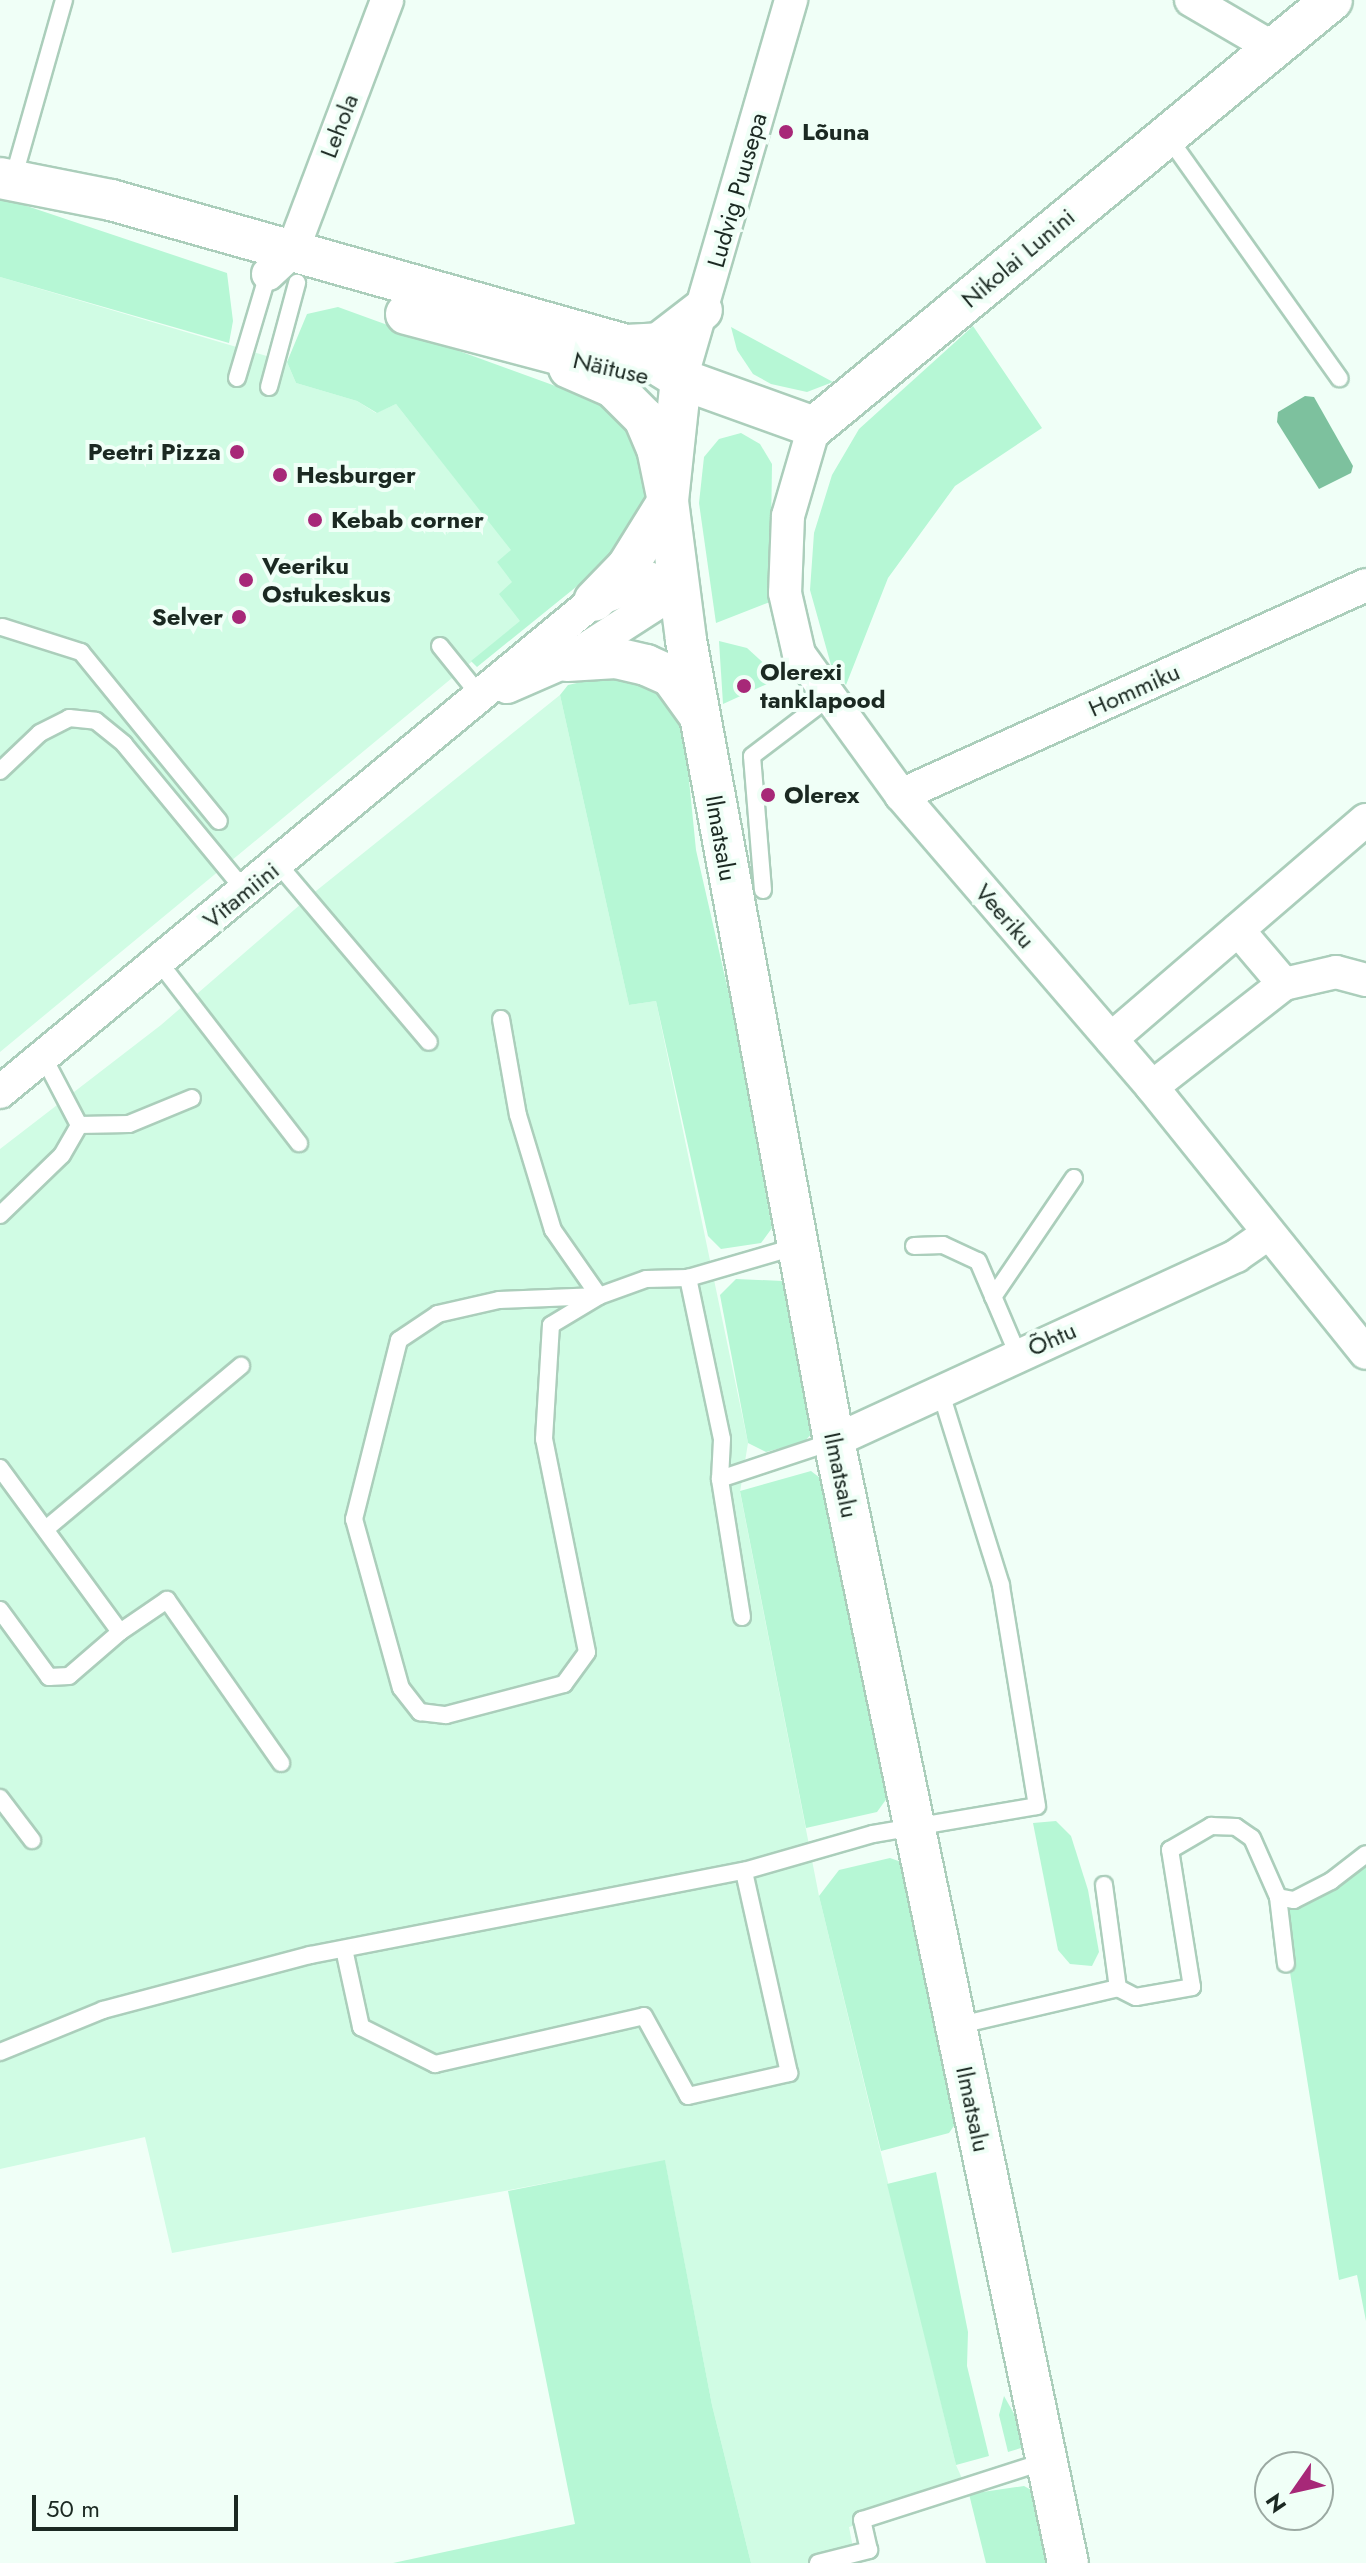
<!DOCTYPE html>
<html>
<head>
<meta charset="utf-8">
<style>
  body { margin:0 }
  #map { position:relative; width:1366px; height:2563px; overflow:hidden; background:#f0fff7; font-family:Jost,sans-serif }
  div>[style] { position:absolute }
  .built>* { inset:0; background:#d0fce4 }
  .green>* { inset:0; background:#b6f7d5 }
  .water>* { inset:0; background:#7dc19e }
  .roads { filter:drop-shadow(2px 0 #abcebb) drop-shadow(-2px 0 #abcebb) drop-shadow(0 2px #abcebb) drop-shadow(0 -2px #abcebb) }
  .service>* { height:16px; margin:-8px; padding:0 8px; transform-origin:8px; border-radius:8px; background:#fff }
  .minor>* { height:32px; margin:-16px; padding:0 16px; transform-origin:16px; border-radius:16px; background:#fff }
  .tertiary>* { height:40px; margin:-20px; padding:0 20px; transform-origin:20px; border-radius:20px; background:#fff }
  .dots>* { width:22px; height:22px; translate:-50% -50%; box-sizing:border-box; border:4px solid #f0fff7; border-radius:50% }
  span { translate:-50% -50%; white-space:nowrap; text-align:center; line-height:1.15; -webkit-text-stroke:8px #f0fff7; paint-order:stroke }
  .street-label { font-size:24px; color:#1b2922 }
  .poi-label { font-size:24px; color:#1b2922; font-weight:700 }
  .left { translate:0 -50%; text-align:left }
  .right { translate:-100% -50%; text-align:right }
  .north { position:absolute; left:1254px; top:2451px; width:80px; height:80px; box-sizing:border-box; background:#f0fff7; border:2px solid #9ba9a2; border-radius:50%; rotate:236deg; font-size:22px; font-weight:700; line-height:32px; text-align:center; color:#1b2922 }
  .north::after { content:''; display:block; margin:auto; width:28px; height:36px; background:#a72878; clip-path:polygon(50% 0,100% 100%,50% 72%,0 100%) }
  .scale { position:absolute; left:32px; top:2495px; width:206px; height:36px; box-sizing:border-box; border:4px solid #1b2922; border-top:0; padding-left:10px; font-size:24px; line-height:28px; white-space:nowrap; color:#1b2922; -webkit-text-stroke:6px #f0fff7; paint-order:stroke }
</style>
</head>
<body>
<div id="map">
  <div class="built">
    <i style="clip-path:polygon(0 277px,287px 362px,296px 383px,357px 401px,376px 413px,396px 404px,512px 550px,521px 621px,0 1052px)"></i>
    <i style="clip-path:polygon(560px 695px,629px 1005px,656px 1001px,748px 1443px,740px 1492px,819px 1896px,956px 2465px,969px 2494px,849px 2527px,856px 2563px,751px 2563px,712px 2405px,665px 2161px,172px 2253px,145px 2137px,0 2169px,0 1149px,161px 1025px,316px 891px)"></i>
  </div>
  <div class="green">
    <i style="clip-path:polygon(0 197px,227px 273px,233px 321px,229px 343px,0 277px)"></i>
    <i style="clip-path:polygon(338px 307px,616px 408px,647px 464px,646px 507px,623px 549px,477px 667px,471px 661px,520px 621px,499px 594px,512px 582px,497px 562px,511px 550px,396px 404px,377px 413px,357px 401px,296px 383px,287px 362px,307px 314px)"></i>
    <i style="clip-path:polygon(973px 326px,1042px 428px,955px 486px,888px 578px,846px 685px,831px 665px,810px 590px,814px 533px,832px 475px,859px 429px)"></i>
    <i style="clip-path:polygon(731px 327px,833px 382px,807px 392px,771px 384px,753px 374px,737px 350px)"></i>
    <i style="clip-path:polygon(741px 433px,760px 444px,772px 464px,770px 602px,716px 623px,699px 503px,704px 457px,719px 439px)"></i>
    <i style="clip-path:polygon(719px 641px,747px 648px,780px 678px,723px 704px)"></i>
    <i style="clip-path:polygon(617px 674px,661px 684px,682px 710px,696px 850px,733px 1012px,772px 1228px,761px 1243px,721px 1249px,708px 1236px,656px 1001px,629px 1005px,560px 695px,568px 685px)"></i>
    <i style="clip-path:polygon(736px 1279px,783px 1281px,815px 1430px,804px 1442px,766px 1452px,748px 1443px,720px 1295px)"></i>
    <i style="clip-path:polygon(811px 1471px,824px 1481px,890px 1794px,877px 1812px,806px 1828px,740px 1491px)"></i>
    <i style="clip-path:polygon(1056px 1821px,1071px 1836px,1088px 1890px,1099px 1952px,1092px 1966px,1070px 1964px,1058px 1950px,1033px 1823px)"></i>
    <i style="clip-path:polygon(890px 1858px,904px 1863px,961px 2116px,949px 2133px,881px 2151px,819px 1896px,839px 1870px)"></i>
    <i style="clip-path:polygon(1366px 1859px,1366px 2321px,1357px 2275px,1339px 2280px,1278px 1897px,1294px 1900px)"></i>
    <i style="clip-path:polygon(665px 2160px,712px 2405px,751px 2563px,393px 2563px,575px 2524px,508px 2191px)"></i>
    <i style="clip-path:polygon(936px 2172px,968px 2332px,967px 2366px,989px 2456px,956px 2465px,887px 2184px)"></i>
    <i style="clip-path:polygon(1004px 2396px,1025px 2433px,1021px 2448px,1008px 2452px,999px 2415px)"></i>
    <i style="clip-path:polygon(1024px 2486px,1037px 2493px,1051px 2563px,986px 2563px,969px 2494px)"></i>
  </div>
  <div class="water">
    <i style="clip-path:polygon(1305px 396px,1314px 397px,1353px 466px,1351px 473px,1319px 489px,1277px 422px,1278px 412px)"></i>
  </div>
  <div class="roads">
    <div class="service">
      <i style="left:1168px;top:137px;width:296px;rotate:54.6deg"></i>
      <i style="left:13px;top:179px;width:186px;rotate:-74.1deg"></i>
      <i style="left:237px;top:378px;width:109px;rotate:-73.4deg"></i>
      <i style="left:269px;top:387px;width:108px;rotate:-74.9deg"></i>
      <i style="left:2px;top:627px;width:83px;rotate:17.6deg"></i>
      <i style="left:81px;top:652px;width:218px;rotate:50.8deg"></i>
      <i style="left:440px;top:646px;width:67px;rotate:51.1deg"></i>
      <i style="left:0;top:771px;width:55px;rotate:-43.5deg"></i>
      <i style="left:40px;top:733px;width:33px;rotate:-27deg"></i>
      <i style="left:69px;top:718px;width:27px;rotate:6deg"></i>
      <i style="left:96px;top:721px;width:36px;rotate:39deg"></i>
      <i style="left:124px;top:744px;width:190px;rotate:50.5deg"></i>
      <i style="left:278px;top:864px;width:233px;rotate:49.7deg"></i>
      <i style="left:763px;top:890px;width:134px;rotate:-94.7deg"></i>
      <i style="left:752px;top:756px;width:94px;rotate:-37.2deg"></i>
      <i style="left:159px;top:962px;width:229px;rotate:52.3deg"></i>
      <i style="left:501px;top:1019px;width:97px;rotate:80deg"></i>
      <i style="left:518px;top:1115px;width:120px;rotate:73.1deg"></i>
      <i style="left:553px;top:1230px;width:80px;rotate:55.1deg"></i>
      <i style="left:79px;top:1125px;width:50px;rotate:-1.1deg"></i>
      <i style="left:129px;top:1124px;width:68px;rotate:-22.4deg"></i>
      <i style="left:0;top:1215px;width:86px;rotate:-44.1deg"></i>
      <i style="left:62px;top:1155px;width:34px;rotate:-60deg"></i>
      <i style="left:79px;top:1125px;width:78px;rotate:-117.6deg"></i>
      <i style="left:914px;top:1246px;width:29px;rotate:-2deg"></i>
      <i style="left:943px;top:1245px;width:38px;rotate:25deg"></i>
      <i style="left:978px;top:1261px;width:102px;rotate:66.9deg"></i>
      <i style="left:599px;top:1296px;width:100px;rotate:177.7deg"></i>
      <i style="left:499px;top:1300px;width:63px;rotate:167.1deg"></i>
      <i style="left:438px;top:1314px;width:47px;rotate:146.3deg"></i>
      <i style="left:399px;top:1340px;width:185px;rotate:104.1deg"></i>
      <i style="left:354px;top:1519px;width:175px;rotate:74.5deg"></i>
      <i style="left:401px;top:1688px;width:31px;rotate:52deg"></i>
      <i style="left:420px;top:1712px;width:26px;rotate:7deg"></i>
      <i style="left:446px;top:1715px;width:122px;rotate:-14.7deg"></i>
      <i style="left:564px;top:1684px;width:39px;rotate:-54deg"></i>
      <i style="left:587px;top:1652px;width:217px;rotate:-101.4deg"></i>
      <i style="left:544px;top:1439px;width:114px;rotate:-86.5deg"></i>
      <i style="left:551px;top:1325px;width:56px;rotate:-31.1deg"></i>
      <i style="left:599px;top:1296px;width:50px;rotate:-19.9deg"></i>
      <i style="left:646px;top:1279px;width:42px;rotate:-1.4deg"></i>
      <i style="left:993px;top:1297px;width:144px;rotate:-55.8deg"></i>
      <i style="left:0;top:1468px;width:203px;rotate:53.8deg"></i>
      <i style="left:120px;top:1632px;width:67px;rotate:139.2deg"></i>
      <i style="left:69px;top:1676px;width:20px;rotate:177deg"></i>
      <i style="left:49px;top:1677px;width:83px;rotate:-126.2deg"></i>
      <i style="left:720px;top:1479px;width:120px;rotate:-18.4deg"></i>
      <i style="left:47px;top:1528px;width:253px;rotate:-39.9deg"></i>
      <i style="left:742px;top:1617px;width:140px;rotate:-99.1deg"></i>
      <i style="left:720px;top:1479px;width:40px;rotate:-87.1deg"></i>
      <i style="left:722px;top:1439px;width:165px;rotate:-101.9deg"></i>
      <i style="left:688px;top:1278px;width:115px;rotate:-16.2deg"></i>
      <i style="left:120px;top:1632px;width:57px;rotate:-34.2deg"></i>
      <i style="left:167px;top:1600px;width:199px;rotate:55deg"></i>
      <i style="left:0;top:1798px;width:53px;rotate:52.7deg"></i>
      <i style="left:1104px;top:1885px;width:104px;rotate:82.3deg"></i>
      <i style="left:1278px;top:1897px;width:67px;rotate:83.2deg"></i>
      <i style="left:344px;top:1949px;width:80px;rotate:77.7deg"></i>
      <i style="left:361px;top:2027px;width:83px;rotate:26.6deg"></i>
      <i style="left:435px;top:2064px;width:214px;rotate:-12.9deg"></i>
      <i style="left:644px;top:2016px;width:91px;rotate:61.2deg"></i>
      <i style="left:688px;top:2096px;width:104px;rotate:-12.8deg"></i>
      <i style="left:789px;top:2073px;width:207px;rotate:-102.6deg"></i>
      <i style="left:956px;top:2026px;width:166px;rotate:-13.2deg"></i>
      <i style="left:1118px;top:1988px;width:20px;rotate:27deg"></i>
      <i style="left:1136px;top:1997px;width:57px;rotate:-10.1deg"></i>
      <i style="left:1192px;top:1987px;width:139px;rotate:-99.1deg"></i>
      <i style="left:1170px;top:1850px;width:48px;rotate:-30.3deg"></i>
      <i style="left:1211px;top:1826px;width:25px;rotate:2deg"></i>
      <i style="left:1236px;top:1827px;width:19px;rotate:35deg"></i>
      <i style="left:1252px;top:1838px;width:64px;rotate:66.2deg"></i>
      <i style="left:1278px;top:1897px;width:16px;rotate:11deg"></i>
      <i style="left:1294px;top:1900px;width:42px;rotate:-27.2deg"></i>
      <i style="left:1331px;top:1881px;width:44px;rotate:-37.6deg"></i>
      <i style="left:0;top:2052px;width:111px;rotate:-22.2deg"></i>
      <i style="left:103px;top:2010px;width:214px;rotate:-14.9deg"></i>
      <i style="left:310px;top:1955px;width:442px;rotate:-11deg"></i>
      <i style="left:744px;top:1871px;width:134px;rotate:-16deg"></i>
      <i style="left:873px;top:1834px;width:166px;rotate:-9.7deg"></i>
      <i style="left:1037px;top:1806px;width:224px;rotate:-99.3deg"></i>
      <i style="left:1001px;top:1585px;width:204px;rotate:-107.4deg"></i>
      <i style="left:818px;top:2563px;width:53px;rotate:-14.3deg"></i>
      <i style="left:869px;top:2550px;width:31px;rotate:-103deg"></i>
      <i style="left:862px;top:2520px;width:193px;rotate:-17.8deg"></i>
    </div>
    <div class="minor">
      <i style="left:1191px;top:0;width:95px;rotate:30.3deg"></i>
      <i style="left:268px;top:274px;width:33px;rotate:-43deg"></i>
      <i style="left:292px;top:252px;width:269px;rotate:-69.3deg"></i>
      <i style="left:681px;top:379px;width:395px;rotate:-73.8deg"></i>
      <i style="left:814px;top:427px;width:93px;rotate:106.3deg"></i>
      <i style="left:788px;top:516px;width:77px;rotate:92.2deg"></i>
      <i style="left:785px;top:593px;width:63px;rotate:77.1deg"></i>
      <i style="left:799px;top:654px;width:174px;rotate:54.1deg"></i>
      <i style="left:901px;top:795px;width:385px;rotate:49.3deg"></i>
      <i style="left:1152px;top:1087px;width:341px;rotate:51.2deg"></i>
      <i style="left:507px;top:687px;width:65px;rotate:-23.4deg"></i>
      <i style="left:567px;top:661px;width:131px;rotate:-32.8deg"></i>
      <i style="left:901px;top:795px;width:510px;rotate:-24.3deg"></i>
      <i style="left:1238px;top:930px;width:71px;rotate:49.6deg"></i>
      <i style="left:1111px;top:1039px;width:336px;rotate:-40.7deg"></i>
      <i style="left:1152px;top:1087px;width:167px;rotate:-38deg"></i>
      <i style="left:1284px;top:984px;width:53px;rotate:-13deg"></i>
      <i style="left:1336px;top:972px;width:31px;rotate:15deg"></i>
      <i style="left:0;top:1092px;width:771px;rotate:-39.58deg"></i>
      <i style="left:594px;top:601px;width:61px;rotate:-21.1deg"></i>
      <i style="left:651px;top:579px;width:28px;rotate:23deg"></i>
      <i style="left:834px;top:1441px;width:443px;rotate:-24.7deg"></i>
      <i style="left:1236px;top:1256px;width:38px;rotate:-35deg"></i>
    </div>
    <div class="tertiary">
      <i style="left:0;top:178px;width:113px;rotate:11.2deg"></i>
      <i style="left:111px;top:200px;width:535px;rotate:15.72deg"></i>
      <i style="left:626px;top:345px;width:65px;rotate:31.7deg"></i>
      <i style="left:681px;top:379px;width:141px;rotate:19.8deg"></i>
      <i style="left:814px;top:427px;width:671px;rotate:-39.5deg"></i>
      <i style="left:406px;top:314px;width:204px;rotate:14.8deg"></i>
      <i style="left:626px;top:345px;width:33px;rotate:-3deg"></i>
      <i style="left:659px;top:343px;width:54px;rotate:-37.5deg"></i>
      <i style="left:569px;top:368px;width:48px;rotate:23.4deg"></i>
      <i style="left:613px;top:387px;width:44px;rotate:45deg"></i>
      <i style="left:644px;top:418px;width:33px;rotate:67deg"></i>
      <i style="left:657px;top:448px;width:54px;rotate:78.3deg"></i>
      <i style="left:668px;top:501px;width:78px;rotate:121.8deg"></i>
      <i style="left:627px;top:567px;width:47px;rotate:134.1deg"></i>
      <i style="left:681px;top:379px;width:123px;rotate:96.1deg"></i>
      <i style="left:668px;top:501px;width:140px;rotate:82.6deg"></i>
      <i style="left:686px;top:640px;width:815px;rotate:79.53deg"></i>
      <i style="left:834px;top:1441px;width:1146px;rotate:78.22deg"></i>
      <i style="left:567px;top:661px;width:49px;rotate:-3.5deg"></i>
      <i style="left:616px;top:658px;width:31px;rotate:13deg"></i>
      <i style="left:646px;top:665px;width:27px;rotate:24deg"></i>
      <i style="left:671px;top:676px;width:44px;rotate:54.2deg"></i>
    </div>
  </div>
  <div class="dots">
    <i style="left:786px;top:132px;background:#a72878"></i>
    <i style="left:237px;top:452px;background:#a72878"></i>
    <i style="left:280px;top:475px;background:#a72878"></i>
    <i style="left:315px;top:520px;background:#a72878"></i>
    <i style="left:246px;top:580px;background:#a72878"></i>
    <i style="left:239px;top:617px;background:#a72878"></i>
    <i style="left:744px;top:686px;background:#a72878"></i>
    <i style="left:768px;top:795px;background:#a72878"></i>
  </div>
  <div class="street-label">
    <span style="left:339px;top:126px;rotate:-69deg">Lehola</span>
    <span style="left:737px;top:190px;rotate:-74deg">Ludvig Puusepa</span>
    <span style="left:1018px;top:258px;rotate:-40deg">Nikolai Lunini</span>
    <span style="left:611px;top:368px;rotate:13deg">Näituse</span>
    <span style="left:1134px;top:690px;rotate:-24deg">Hommiku</span>
    <span style="left:721px;top:838px;rotate:80deg">Ilmatsalu</span>
    <span style="left:241px;top:895px;rotate:-39deg">Vitamiini</span>
    <span style="left:1005px;top:916px;rotate:49deg">Veeriku</span>
    <span style="left:1052px;top:1339px;rotate:-24deg">Õhtu</span>
    <span style="left:841px;top:1475px;rotate:78deg">Ilmatsalu</span>
    <span style="left:973px;top:2109px;rotate:78deg">Ilmatsalu</span>
  </div>
  <div class="poi-label">
    <span class="left" style="left:802px;top:132px">Lõuna</span>
    <span class="right" style="left:221px;top:452px">Peetri Pizza</span>
    <span class="left" style="left:296px;top:475px">Hesburger</span>
    <span class="left" style="left:331px;top:520px">Kebab corner</span>
    <span class="left" style="left:262px;top:580px">Veeriku<br>Ostukeskus</span>
    <span class="right" style="left:223px;top:617px">Selver</span>
    <span class="left" style="left:760px;top:686px">Olerexi<br>tanklapood</span>
    <span class="left" style="left:784px;top:795px">Olerex</span>
  </div>
  <div class="north">N</div>
  <div class="scale">50 m</div>
</div>
</body>
</html>
